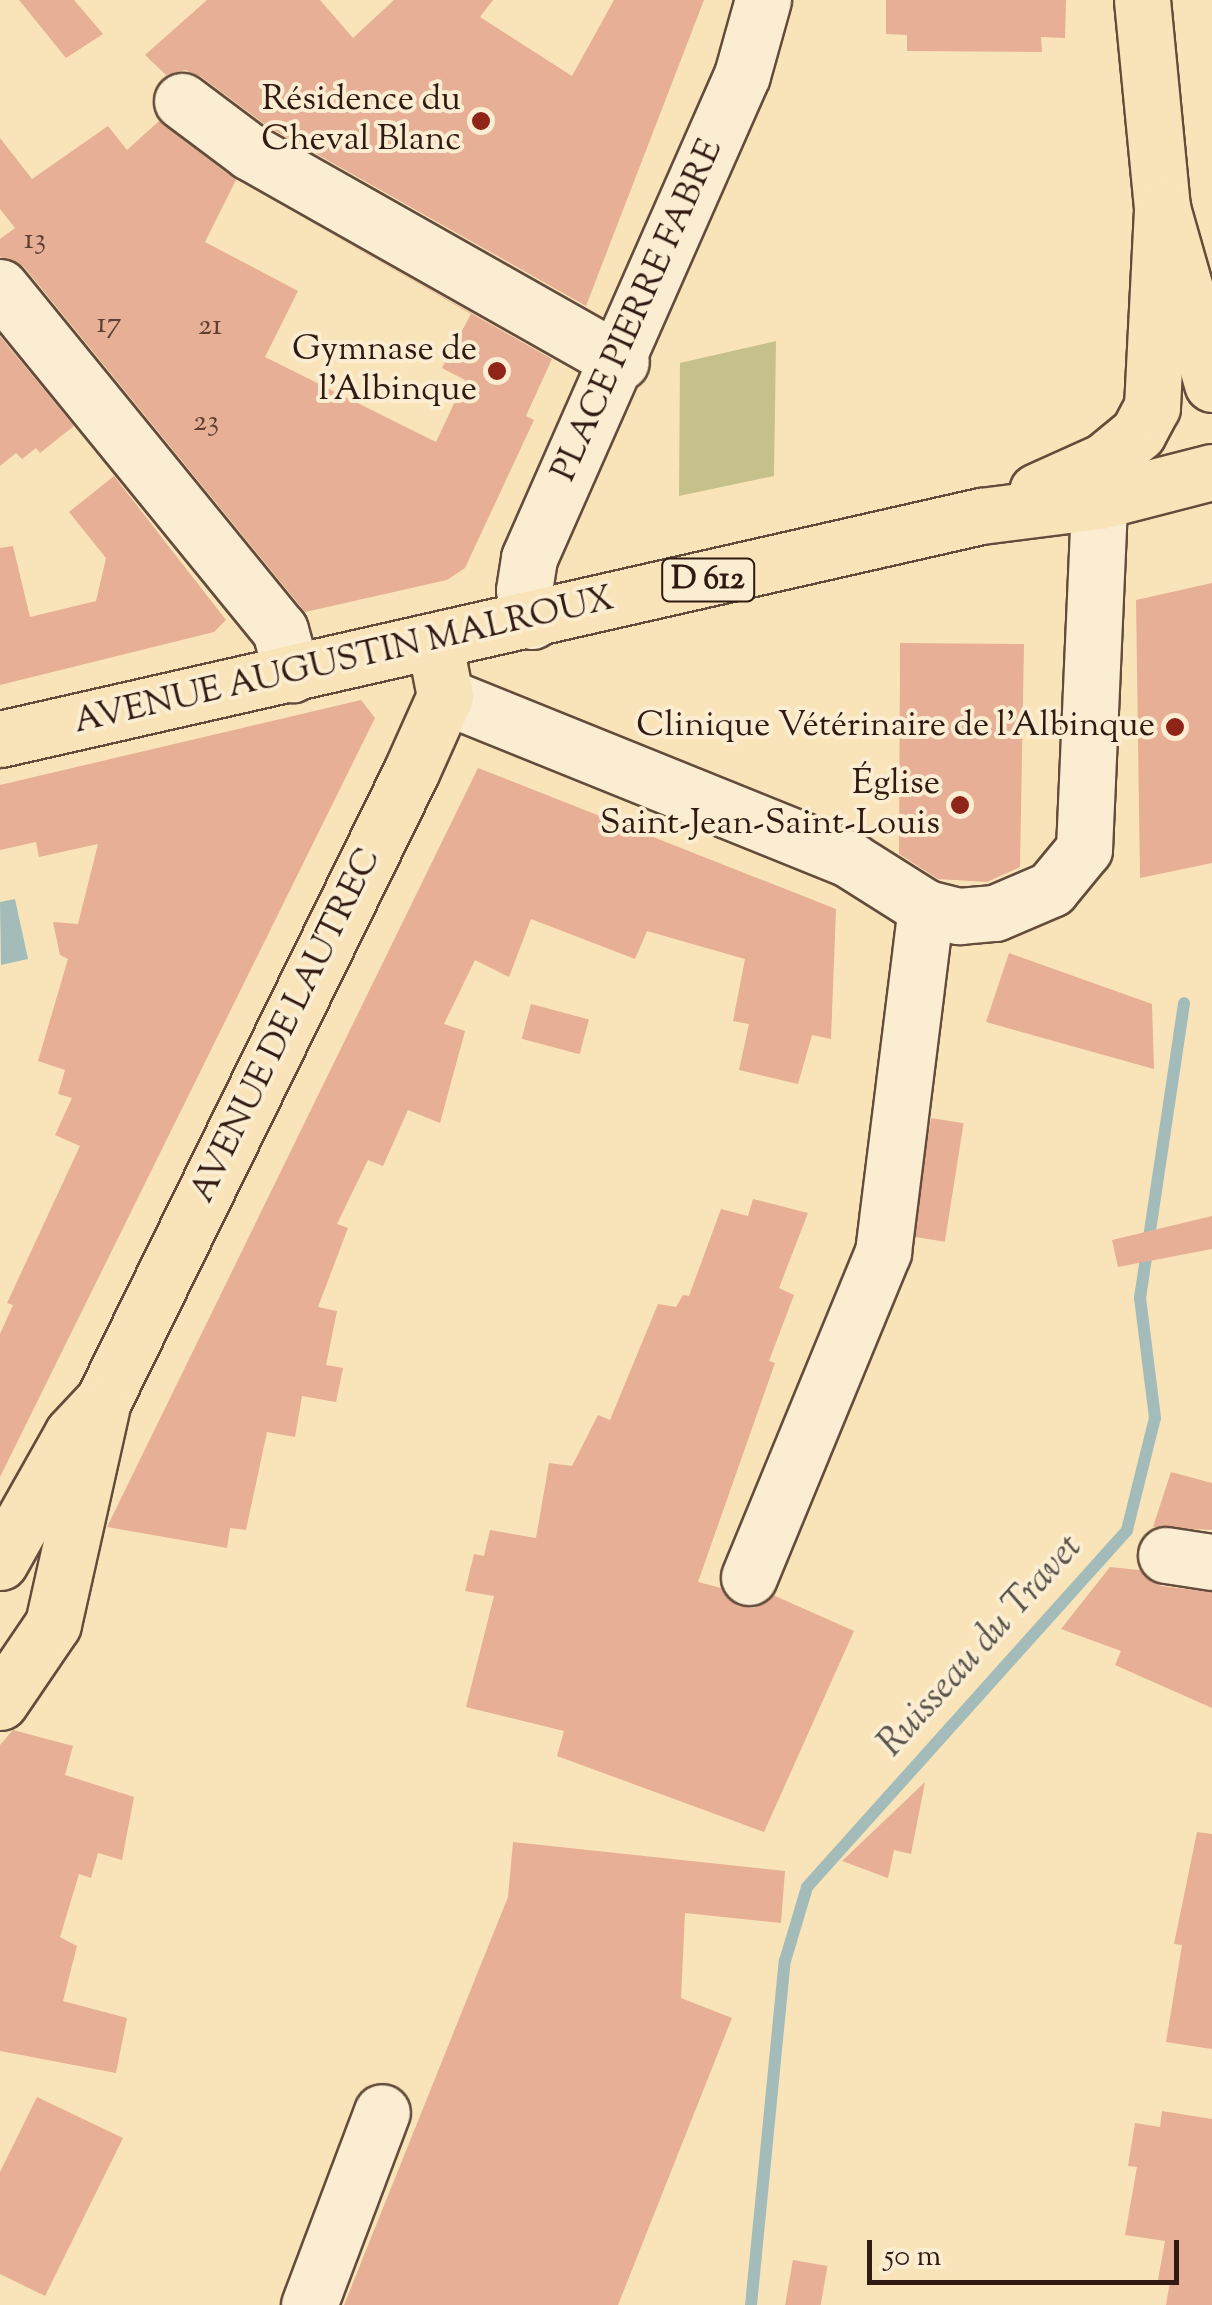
<!DOCTYPE html>
<html>
<head>
<meta charset="utf-8">
<style>
  body { margin:0 }
  #map { position:relative; width:1212px; height:2305px; overflow:hidden; background:#f9e4b9; font-family:"Sorts Mill Goudy",serif }
  div>[style] { position:absolute }
  .green>* { inset:0; background:#c6c18a }
  .water>* { inset:0; background:#a3bcba }
  .stream>* { height:12px; margin:-6px; padding:0 6px; transform-origin:6px; border-radius:6px; background:#a3bcba }
  .building>* { inset:0; background:#e7af95; transform-origin:0 0 }
  .roads { filter:drop-shadow(2px 0 #634c3b) drop-shadow(-2px 0 #634c3b) drop-shadow(0 2px #634c3b) drop-shadow(0 -2px #634c3b) }
  .minor>* { height:55px; margin:-27.5px; padding:0 27.5px; transform-origin:27.5px; border-radius:27.5px; background:#fbedd2 }
  .major>* { height:55px; margin:-27.5px; padding:0 27.5px; transform-origin:27.5px; border-radius:27.5px; background:#f9e4b9 }
  .dots>* { width:28px; height:28px; translate:-50% -50%; box-sizing:border-box; border:5px solid #fbedd2; border-radius:50% }
  span { translate:-50% -50%; white-space:nowrap; text-align:center; line-height:1.15; -webkit-text-stroke:8px #fbedd2; paint-order:stroke }
  .number-label { font-size:30px; color:#5e3f32 }
  .number-label span { -webkit-text-stroke-width:0 }
  .shield-label span { padding:2px 8px; background:#fbedd2; border:2px solid; border-radius:8px; -webkit-text-stroke-width:0 }
  .shield-label { font-size:32px; color:#311a11; font-weight:700 }
  .poi-label { font-size:35px; color:#311a11 }
  .right { translate:-100% -50%; text-align:right }
  .street-label { font-size:35px; color:#311a11 }
  .water-label { font-size:38px; color:#59534c; font-style:italic }
  .scale { position:absolute; left:867px; top:2240px; width:312px; height:45px; box-sizing:border-box; border:5px solid #311a11; border-top:0; padding-left:12px; font-size:30px; line-height:35px; white-space:nowrap; color:#311a11; -webkit-text-stroke:8px #fbedd2; paint-order:stroke }
</style>
</head>
<body>
<div id="map">
  <div class="green">
    <i style="clip-path:polygon(776px 341px,774px 476px,679px 496px,680px 363px)"></i>
  </div>
  <div class="water">
    <i style="clip-path:polygon(15px 899px,28px 959px,1px 965px,0 902px)"></i>
  </div>
  <div class="stream">
    <i style="left:751px;top:2305px;width:346px;rotate:-84.4deg"></i>
    <i style="left:785px;top:1961px;width:77px;rotate:-73.4deg"></i>
    <i style="left:807px;top:1887px;width:479px;rotate:-48.1deg"></i>
    <i style="left:1127px;top:1530px;width:115px;rotate:-76deg"></i>
    <i style="left:1155px;top:1418px;width:121px;rotate:-97.1deg"></i>
    <i style="left:1140px;top:1298px;width:298px;rotate:-81.5deg"></i>
  </div>
  <div class="building">
    <i style="clip-path:polygon(19px 0,74px 0,103px 34px,66px 58px)"></i>
    <i style="clip-path:polygon(207px 0,320px 0,353px 38px,394px 0,493px 0,480px 17px,572px 76px,614px 0,704px 0,586px 306px,267px 126px,200px 76px,185px 70px,166px 75px,145px 55px)"></i>
    <i style="clip-path:polygon(886px 0,1066px 0,1065px 38px,1041px 37px,1042px 52px,907px 51px,907px 35px,886px 34px)"></i>
    <i style="clip-path:polygon(159px 121px,236px 180px,205px 242px,298px 291px,265px 357px,436px 442px,465px 380px,442px 368px,471px 314px,295px 213px,552px 359px,526px 416px,534px 420px,465px 568px,447px 580px,305px 612px,24px 267px,0 257px,0 239px,15px 228px,0 209px,0 138px,32px 179px,108px 126px,127px 150px)"></i>
    <i style="clip-path:polygon(0 336px,74px 426px,40px 453px,36px 448px,22px 459px,16px 453px,0 466px)"></i>
    <i style="clip-path:polygon(114px 476px,226px 620px,214px 632px,0 685px,0 548px,13px 546px,30px 617px,96px 601px,106px 558px,69px 512px)"></i>
    <i style="clip-path:polygon(1212px 583px,1212px 863px,1140px 878px,1136px 600px)"></i>
    <i style="clip-path:polygon(900px 643px,1024px 644px,1020px 867px,987px 882px,938px 879px,899px 854px)"></i>
    <i style="clip-path:polygon(361px 700px,375px 718px,0 1477px,0 1334px,13px 1305px,7px 1303px,80px 1146px,55px 1135px,72px 1098px,58px 1094px,65px 1070px,38px 1061px,68px 959px,60px 955px,53px 922px,78px 924px,98px 844px,39px 857px,36px 842px,0 850px,0 785px)"></i>
    <i style="clip-path:polygon(478px 768px,836px 909px,831px 1039px,812px 1035px,798px 1084px,739px 1070px,749px 1024px,733px 1021px,745px 959px,647px 931px,635px 959px,531px 919px,509px 977px,475px 960px,444px 1024px,465px 1031px,440px 1123px,408px 1110px,383px 1166px,368px 1160px,337px 1224px,348px 1228px,318px 1307px,337px 1311px,326px 1365px,343px 1368px,336px 1402px,302px 1396px,295px 1437px,267px 1432px,246px 1530px,230px 1528px,227px 1548px,107px 1527px)"></i>
    <i style="clip-path:polygon(1009px 953px,1152px 1004px,1154px 1069px,986px 1022px)"></i>
    <i style="left:531px;top:1004px;width:60px;height:36px;rotate:15deg"></i>
    <i style="left:931px;top:1118px;width:33px;height:120px;rotate:9deg"></i>
    <i style="clip-path:polygon(753px 1199px,808px 1213px,779px 1288px,794px 1295px,769px 1361px,775px 1363px,698px 1582px,721px 1588px,738px 1606px,754px 1608px,773px 1595px,854px 1631px,764px 1832px,557px 1756px,564px 1731px,466px 1707px,494px 1596px,465px 1591px,474px 1554px,484px 1556px,490px 1530px,536px 1538px,549px 1463px,572px 1466px,598px 1415px,610px 1420px,658px 1304px,676px 1307px,683px 1295px,689px 1296px,721px 1209px,748px 1216px)"></i>
    <i style="clip-path:polygon(1212px 1216px,1212px 1249px,1118px 1267px,1112px 1240px)"></i>
    <i style="clip-path:polygon(1171px 1472px,1212px 1483px,1212px 1530px,1153px 1527px)"></i>
    <i style="clip-path:polygon(1110px 1567px,1139px 1570px,1161px 1586px,1212px 1592px,1212px 1708px,1115px 1665px,1121px 1651px,1061px 1629px)"></i>
    <i style="clip-path:polygon(13px 1730px,73px 1746px,65px 1775px,134px 1797px,122px 1860px,98px 1853px,91px 1878px,79px 1874px,60px 1937px,77px 1946px,63px 2001px,127px 2018px,116px 2073px,0 2051px,0 1745px)"></i>
    <i style="clip-path:polygon(925px 1782px,911px 1854px,894px 1850px,888px 1878px,842px 1861px)"></i>
    <i style="clip-path:polygon(1197px 1832px,1212px 1834px,1212px 2049px,1166px 2042px,1182px 1945px,1174px 1944px)"></i>
    <i style="clip-path:polygon(513px 1842px,785px 1871px,781px 1923px,685px 1913px,681px 1998px,732px 2018px,618px 2305px,344px 2305px,508px 1897px)"></i>
    <i style="clip-path:polygon(37px 2097px,123px 2138px,45px 2296px,0 2274px,0 2172px)"></i>
    <i style="clip-path:polygon(1162px 2111px,1212px 2119px,1212px 2305px,1166px 2305px,1170px 2282px,1158px 2280px,1165px 2241px,1125px 2235px,1137px 2167px,1128px 2166px,1135px 2123px,1160px 2127px)"></i>
    <i style="left:793px;top:2260px;width:35px;height:46px;rotate:10deg"></i>
  </div>
  <div class="roads">
    <div class="minor">
      <i style="left:182px;top:101px;width:85px;rotate:36.9deg"></i>
      <i style="left:250px;top:152px;width:426px;rotate:29.5deg"></i>
      <i style="left:0;top:287px;width:443px;rotate:50.8deg"></i>
      <i style="left:280px;top:630px;width:46px;rotate:74.7deg"></i>
      <i style="left:532px;top:621px;width:32px;rotate:-104deg"></i>
      <i style="left:524px;top:590px;width:32px;rotate:-81deg"></i>
      <i style="left:529px;top:558px;width:528px;rotate:-66.2deg"></i>
      <i style="left:742px;top:75px;width:78px;rotate:-74.4deg"></i>
      <i style="left:445px;top:696px;width:437px;rotate:22deg"></i>
      <i style="left:850px;top:860px;width:90px;rotate:32.3deg"></i>
      <i style="left:926px;top:908px;width:34px;rotate:14deg"></i>
      <i style="left:959px;top:916px;width:36px;rotate:-5deg"></i>
      <i style="left:995px;top:913px;width:61px;rotate:-23.2deg"></i>
      <i style="left:1051px;top:889px;width:52px;rotate:-50.5deg"></i>
      <i style="left:1084px;top:849px;width:348px;rotate:-87.5deg"></i>
      <i style="left:1166px;top:1555px;width:47px;rotate:8.7deg"></i>
      <i style="left:749px;top:1577px;width:352px;rotate:-67.6deg"></i>
      <i style="left:883px;top:1252px;width:347px;rotate:-82.9deg"></i>
      <i style="left:309px;top:2305px;width:206px;rotate:-69.3deg"></i>
    </div>
    <div class="major">
      <i style="left:1142px;top:0;width:209px;rotate:84.5deg"></i>
      <i style="left:1162px;top:208px;width:183px;rotate:74.1deg"></i>
      <i style="left:1037px;top:491px;width:73px;rotate:-24.1deg"></i>
      <i style="left:1104px;top:461px;width:44px;rotate:-39.5deg"></i>
      <i style="left:1138px;top:433px;width:30px;rotate:-62deg"></i>
      <i style="left:1152px;top:407px;width:199px;rotate:-87.1deg"></i>
      <i style="left:0;top:739px;width:1006px;rotate:-12.81deg"></i>
      <i style="left:981px;top:516px;width:119px;rotate:-7.2deg"></i>
      <i style="left:1099px;top:501px;width:117px;rotate:-14.4deg"></i>
      <i style="left:0;top:1562px;width:147px;rotate:-60.6deg"></i>
      <i style="left:72px;top:1434px;width:45px;rotate:-46.8deg"></i>
      <i style="left:103px;top:1401px;width:700px;rotate:-63.91deg"></i>
      <i style="left:411px;top:772px;width:83px;rotate:-65.9deg"></i>
      <i style="left:445px;top:696px;width:52px;rotate:-101.1deg"></i>
      <i style="left:0;top:1702px;width:94px;rotate:-55.8deg"></i>
      <i style="left:53px;top:1624px;width:220px;rotate:-77.4deg"></i>
    </div>
  </div>
  <div class="dots">
    <i style="left:481px;top:121px;background:#8f2418"></i>
    <i style="left:497px;top:371px;background:#8f2418"></i>
    <i style="left:1175px;top:727px;background:#8f2418"></i>
    <i style="left:960px;top:805px;background:#8f2418"></i>
  </div>
  <div class="number-label">
    <span style="left:35px;top:241px">13</span>
    <span style="left:109px;top:325px">17</span>
    <span style="left:210px;top:327px">21</span>
    <span style="left:206px;top:423px">23</span>
  </div>
  <div class="shield-label">
    <span style="left:708px;top:580px">D 612</span>
  </div>
  <div class="poi-label">
    <span class="right" style="left:461px;top:121px">Résidence du<br>Cheval Blanc</span>
    <span class="right" style="left:477px;top:371px">Gymnase de<br>l'Albinque</span>
    <span class="right" style="left:1155px;top:727px">Clinique Vétérinaire de l'Albinque</span>
    <span class="right" style="left:940px;top:805px">Église<br>Saint-Jean-Saint-Louis</span>
  </div>
  <div class="street-label">
    <span style="left:639px;top:311px;rotate:-66deg">PLACE PIERRE FABRE</span>
    <span style="left:344px;top:662px;rotate:-13deg">AVENUE AUGUSTIN MALROUX</span>
    <span style="left:287px;top:1026px;rotate:-64deg">AVENUE DE LAUTREC</span>
  </div>
  <div class="water-label">
    <span style="left:982px;top:1647px;rotate:-48deg">Ruisseau du Travet</span>
  </div>
  <div class="scale">50 m</div>
</div>
</body>
</html>
